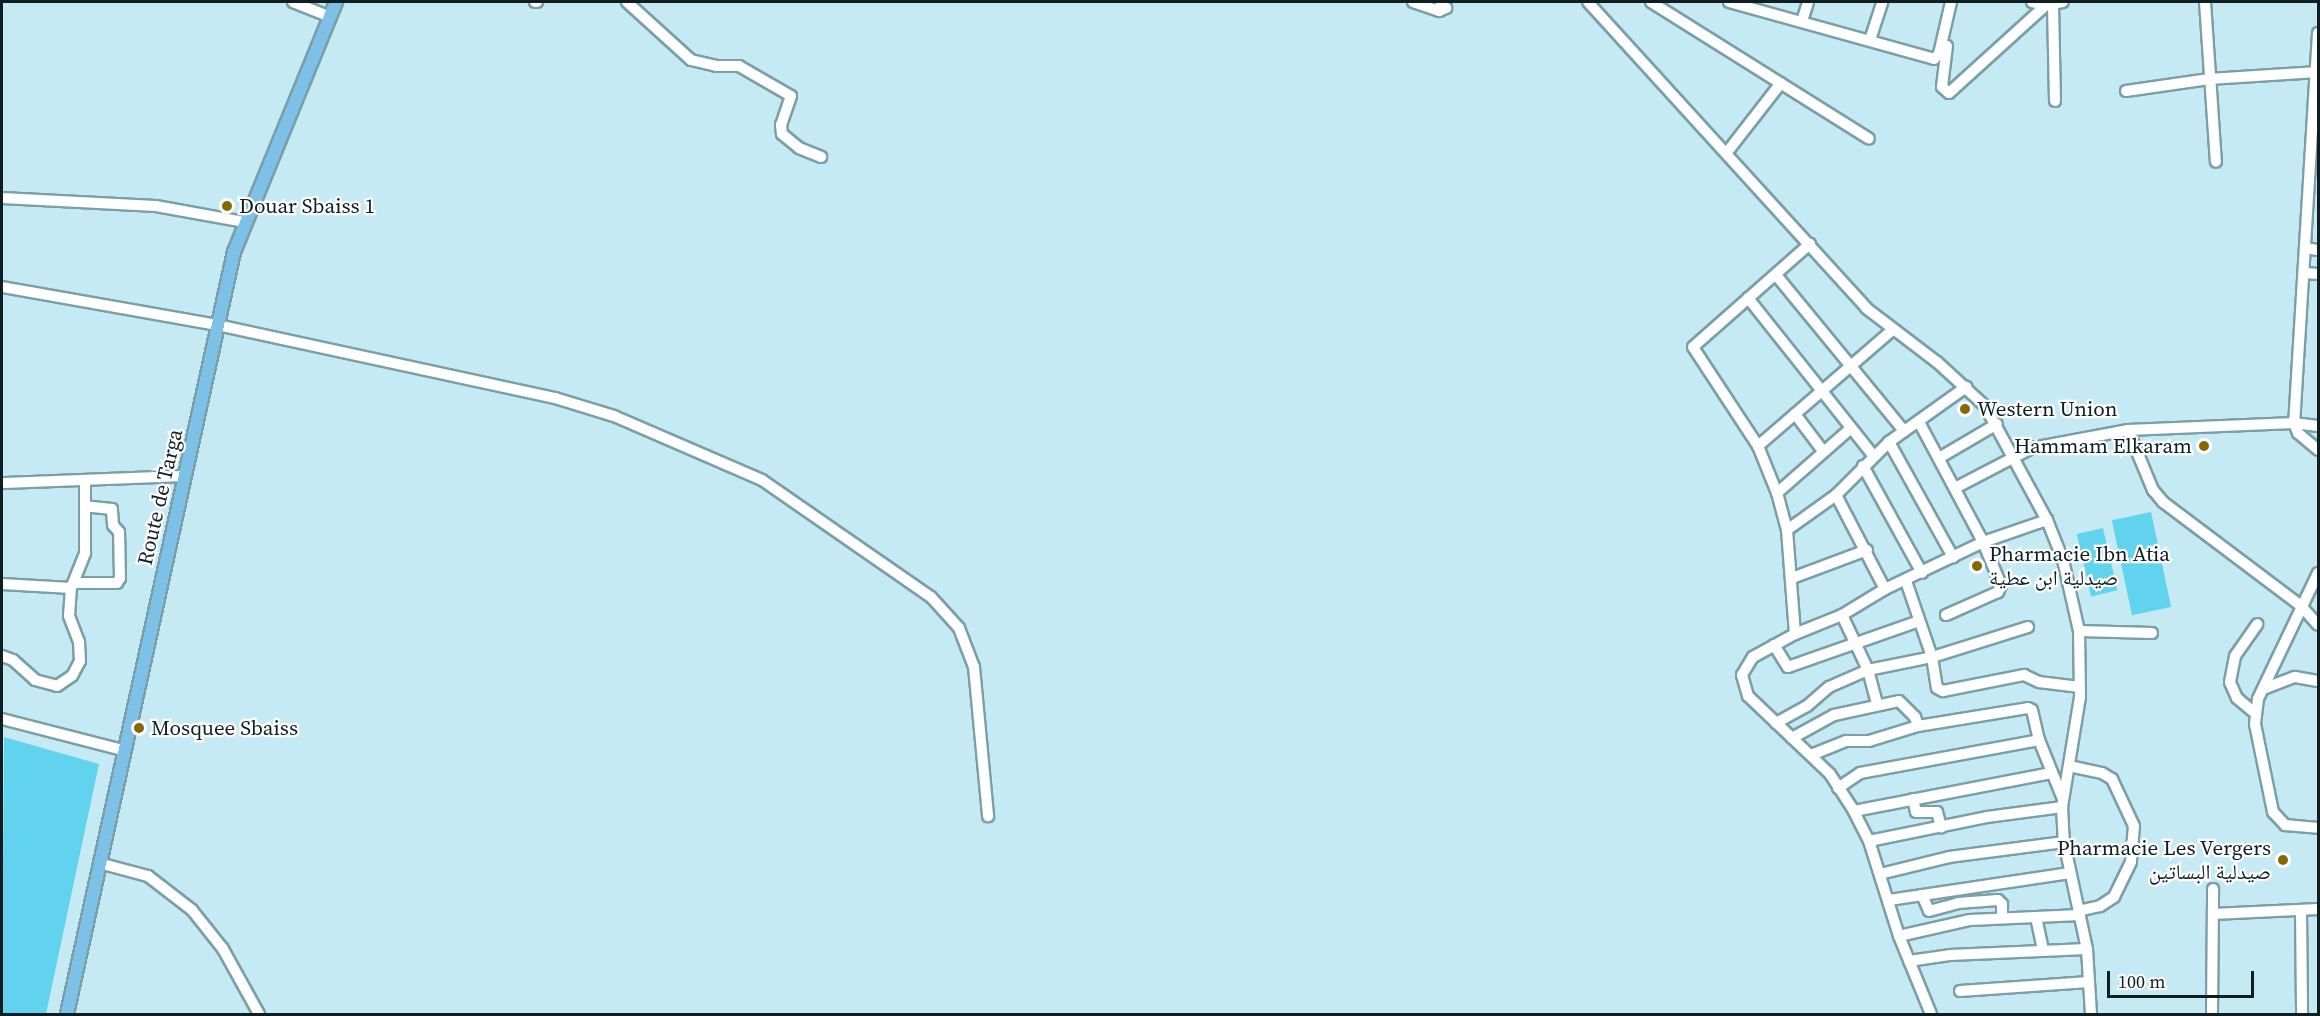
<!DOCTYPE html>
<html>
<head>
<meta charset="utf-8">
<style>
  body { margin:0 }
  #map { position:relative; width:2320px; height:1016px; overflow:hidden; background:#c5eaf4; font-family:"Source Serif 4","Noto Naskh Arabic",serif }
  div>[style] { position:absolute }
  .green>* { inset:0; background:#62d3ee; transform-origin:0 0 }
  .roads { filter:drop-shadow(2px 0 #7b9ea7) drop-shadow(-2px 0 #7b9ea7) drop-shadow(0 2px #7b9ea7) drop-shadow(0 -2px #7b9ea7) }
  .minor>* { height:10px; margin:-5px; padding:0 5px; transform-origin:5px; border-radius:5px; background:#fff }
  .major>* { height:12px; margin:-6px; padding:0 6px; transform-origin:6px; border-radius:6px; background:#7dc1e9 }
  .dots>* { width:16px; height:16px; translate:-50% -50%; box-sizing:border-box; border:3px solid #fff; border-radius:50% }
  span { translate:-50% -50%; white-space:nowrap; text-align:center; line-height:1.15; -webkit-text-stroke:4.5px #fff; paint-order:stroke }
  .poi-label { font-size:21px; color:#101e22 }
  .left { translate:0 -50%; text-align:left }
  .right { translate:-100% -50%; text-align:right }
  .street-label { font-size:21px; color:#101e22 }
  .frame { position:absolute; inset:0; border:3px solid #101e22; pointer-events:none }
  .scale { position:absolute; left:2107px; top:971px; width:147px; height:27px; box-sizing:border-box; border:3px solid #101e22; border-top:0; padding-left:8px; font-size:18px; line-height:21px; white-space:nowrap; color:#101e22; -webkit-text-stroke:4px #fff; paint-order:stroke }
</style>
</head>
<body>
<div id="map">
  <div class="green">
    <i style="left:2151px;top:512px;width:97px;height:40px;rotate:78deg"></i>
    <i style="left:2103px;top:528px;width:64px;height:27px;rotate:77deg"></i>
    <i style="clip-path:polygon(4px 737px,99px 764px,46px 1014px,2px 1014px)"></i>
  </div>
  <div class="roads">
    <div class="minor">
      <i style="left:293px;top:2px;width:40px;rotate:22deg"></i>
      <i style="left:535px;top:2px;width:2px"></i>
      <i style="left:627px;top:2px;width:86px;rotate:42.2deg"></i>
      <i style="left:691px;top:60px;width:26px;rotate:13deg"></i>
      <i style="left:716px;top:66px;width:23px"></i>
      <i style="left:739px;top:66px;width:60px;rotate:30deg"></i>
      <i style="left:791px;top:96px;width:31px;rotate:109deg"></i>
      <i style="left:781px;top:125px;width:9px;rotate:84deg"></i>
      <i style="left:782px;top:134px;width:22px;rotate:39deg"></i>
      <i style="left:799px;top:148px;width:24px;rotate:22deg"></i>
      <i style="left:1413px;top:2px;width:28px;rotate:19deg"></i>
      <i style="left:1439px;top:11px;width:8px;rotate:-23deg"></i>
      <i style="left:1446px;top:8px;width:8px;rotate:-135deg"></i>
      <i style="left:1588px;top:2px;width:413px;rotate:47.7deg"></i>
      <i style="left:1866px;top:308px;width:89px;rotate:37.3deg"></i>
      <i style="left:1937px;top:362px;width:65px;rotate:42.5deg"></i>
      <i style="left:1985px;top:406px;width:130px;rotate:61.5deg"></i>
      <i style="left:2047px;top:520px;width:43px;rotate:68.2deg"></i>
      <i style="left:2063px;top:560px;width:73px;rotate:77.3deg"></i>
      <i style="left:2079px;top:631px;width:66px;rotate:89.1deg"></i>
      <i style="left:2080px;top:697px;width:111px;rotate:99.3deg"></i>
      <i style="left:2062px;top:807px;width:35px;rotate:87deg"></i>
      <i style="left:2064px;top:842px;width:109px;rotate:77.9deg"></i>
      <i style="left:2087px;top:949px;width:65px;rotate:86.5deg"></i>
      <i style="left:1651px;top:2px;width:257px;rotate:32.1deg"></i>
      <i style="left:1729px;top:2px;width:213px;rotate:15.5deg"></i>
      <i style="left:1934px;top:59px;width:7px;rotate:-45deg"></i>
      <i style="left:1939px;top:54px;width:53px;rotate:-77deg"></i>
      <i style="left:2032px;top:2px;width:14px;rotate:12deg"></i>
      <i style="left:2046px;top:5px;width:17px;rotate:-10deg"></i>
      <i style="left:2205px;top:2px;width:160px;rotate:86.1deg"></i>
      <i style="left:2053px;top:5px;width:96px;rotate:88.8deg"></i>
      <i style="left:1802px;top:21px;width:20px;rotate:-72deg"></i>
      <i style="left:2318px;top:33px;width:391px;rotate:93.5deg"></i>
      <i style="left:2294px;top:423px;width:11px;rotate:68deg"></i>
      <i style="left:2298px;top:433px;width:26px;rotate:40deg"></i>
      <i style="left:1870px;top:40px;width:40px;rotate:-72deg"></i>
      <i style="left:1947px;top:46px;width:41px;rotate:97deg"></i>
      <i style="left:1942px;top:87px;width:9px;rotate:41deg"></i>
      <i style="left:1949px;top:93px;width:131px;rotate:-42.2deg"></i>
      <i style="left:2126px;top:91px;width:84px;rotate:-8.2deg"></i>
      <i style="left:2209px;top:79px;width:109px;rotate:-3.7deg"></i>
      <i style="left:1728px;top:151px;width:86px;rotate:-52.1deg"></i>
      <i style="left:2px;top:198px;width:154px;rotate:3deg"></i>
      <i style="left:156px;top:206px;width:89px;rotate:10.3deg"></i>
      <i style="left:2305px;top:248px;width:13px;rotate:9deg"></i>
      <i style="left:2304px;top:273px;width:14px;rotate:4deg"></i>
      <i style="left:1776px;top:275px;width:202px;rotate:50.6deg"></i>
      <i style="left:2px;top:287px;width:218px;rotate:10deg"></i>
      <i style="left:217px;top:325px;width:346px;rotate:12.2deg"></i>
      <i style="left:555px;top:398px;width:62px;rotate:17deg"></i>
      <i style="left:614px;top:416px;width:161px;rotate:23.4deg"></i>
      <i style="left:762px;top:480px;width:206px;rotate:34.7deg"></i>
      <i style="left:931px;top:597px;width:42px;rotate:47.9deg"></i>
      <i style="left:959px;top:628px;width:42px;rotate:69deg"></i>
      <i style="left:974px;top:667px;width:150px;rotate:84.6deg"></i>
      <i style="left:1748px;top:298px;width:201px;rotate:51.5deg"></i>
      <i style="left:1795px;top:414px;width:46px;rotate:52.9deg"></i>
      <i style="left:1919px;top:422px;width:136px;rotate:61.9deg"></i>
      <i style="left:1983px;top:542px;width:47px;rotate:67.3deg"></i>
      <i style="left:2001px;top:585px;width:8px;rotate:113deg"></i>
      <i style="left:1998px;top:592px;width:57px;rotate:156.1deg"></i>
      <i style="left:2128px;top:430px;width:65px;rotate:67.4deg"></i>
      <i style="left:2153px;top:490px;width:16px;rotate:50deg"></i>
      <i style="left:2163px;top:502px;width:173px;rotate:37deg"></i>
      <i style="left:2301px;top:606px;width:25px;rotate:48deg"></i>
      <i style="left:1889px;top:442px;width:132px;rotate:60.9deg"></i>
      <i style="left:1758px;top:446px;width:176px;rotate:-40.8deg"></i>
      <i style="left:1939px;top:458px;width:67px;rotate:-30.4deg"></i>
      <i style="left:1863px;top:466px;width:122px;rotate:61.1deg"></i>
      <i style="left:2px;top:483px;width:183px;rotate:-2.2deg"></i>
      <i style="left:1955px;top:488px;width:87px;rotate:-27.5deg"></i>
      <i style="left:2032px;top:448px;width:98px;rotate:-10.6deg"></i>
      <i style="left:2128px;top:430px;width:166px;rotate:-2.4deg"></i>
      <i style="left:2294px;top:423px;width:24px;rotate:7deg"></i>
      <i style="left:1777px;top:493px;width:97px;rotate:-41.2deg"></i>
      <i style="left:1836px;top:495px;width:106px;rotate:62.5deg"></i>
      <i style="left:1787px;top:530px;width:60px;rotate:-35.5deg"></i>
      <i style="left:1836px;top:495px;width:75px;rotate:-45deg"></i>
      <i style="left:1889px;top:442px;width:95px;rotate:-35.5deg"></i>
      <i style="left:2318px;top:573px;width:140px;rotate:115.5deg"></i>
      <i style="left:2258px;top:699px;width:25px;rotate:97deg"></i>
      <i style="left:2255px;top:724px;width:90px;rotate:78.4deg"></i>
      <i style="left:2273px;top:812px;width:18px;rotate:47deg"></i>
      <i style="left:2285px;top:825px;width:33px;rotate:5deg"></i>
      <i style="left:1792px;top:578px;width:80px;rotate:-20.5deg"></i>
      <i style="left:76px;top:583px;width:41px"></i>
      <i style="left:117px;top:583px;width:6px;rotate:-59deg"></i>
      <i style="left:120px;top:578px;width:46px;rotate:-91.2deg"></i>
      <i style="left:119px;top:532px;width:9px;rotate:-131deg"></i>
      <i style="left:113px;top:525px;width:16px;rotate:-94deg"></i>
      <i style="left:112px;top:509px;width:27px;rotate:-174deg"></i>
      <i style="left:2px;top:584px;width:69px;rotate:3.3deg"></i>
      <i style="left:1842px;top:615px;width:61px;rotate:64.7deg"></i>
      <i style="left:1868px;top:670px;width:34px;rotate:75deg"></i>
      <i style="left:2028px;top:627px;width:101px;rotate:162.6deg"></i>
      <i style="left:1932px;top:657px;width:31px;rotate:81deg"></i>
      <i style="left:1937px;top:688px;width:7px;rotate:27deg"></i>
      <i style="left:1943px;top:691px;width:83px;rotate:-11.2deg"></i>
      <i style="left:2024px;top:675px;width:17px;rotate:25deg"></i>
      <i style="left:2039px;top:682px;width:41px;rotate:7deg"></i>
      <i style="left:2079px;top:631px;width:73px;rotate:1.6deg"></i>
      <i style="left:1795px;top:634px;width:104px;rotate:-94.4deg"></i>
      <i style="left:1787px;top:530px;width:38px;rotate:-105deg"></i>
      <i style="left:1777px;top:493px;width:51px;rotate:-112deg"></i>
      <i style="left:1758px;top:446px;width:118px;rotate:-123.3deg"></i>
      <i style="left:1693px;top:347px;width:156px;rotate:-41.4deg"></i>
      <i style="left:1774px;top:645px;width:26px;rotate:58deg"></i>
      <i style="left:1788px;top:667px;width:139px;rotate:-19.3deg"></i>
      <i style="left:2px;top:656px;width:12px;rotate:20deg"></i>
      <i style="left:13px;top:660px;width:30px;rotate:42deg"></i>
      <i style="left:35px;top:680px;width:23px;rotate:15deg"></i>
      <i style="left:57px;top:686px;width:18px;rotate:-34deg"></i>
      <i style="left:72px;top:676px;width:17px;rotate:-62deg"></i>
      <i style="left:80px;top:661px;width:19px;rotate:-93deg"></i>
      <i style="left:79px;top:642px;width:28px;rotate:-111deg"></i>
      <i style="left:69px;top:616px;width:28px;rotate:-86deg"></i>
      <i style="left:71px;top:588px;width:38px;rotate:-68deg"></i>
      <i style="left:85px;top:553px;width:73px;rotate:-90deg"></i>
      <i style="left:2263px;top:689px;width:34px;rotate:-21deg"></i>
      <i style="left:2295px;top:677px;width:23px;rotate:10deg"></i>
      <i style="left:2256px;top:714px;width:25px;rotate:-140deg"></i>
      <i style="left:2237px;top:698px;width:17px;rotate:-114deg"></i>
      <i style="left:2230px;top:682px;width:26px;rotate:-79deg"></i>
      <i style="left:2235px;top:656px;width:39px;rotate:-55deg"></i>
      <i style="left:2px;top:719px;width:125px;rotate:14.4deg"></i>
      <i style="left:1776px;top:723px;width:35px;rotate:-29deg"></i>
      <i style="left:1807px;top:706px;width:29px;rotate:-41deg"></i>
      <i style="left:1829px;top:687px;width:43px;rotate:-23.6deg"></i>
      <i style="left:1868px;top:670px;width:65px;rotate:-11.5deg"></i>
      <i style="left:1932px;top:657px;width:80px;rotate:-108.9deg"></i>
      <i style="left:1792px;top:738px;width:48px;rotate:-28.7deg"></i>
      <i style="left:1834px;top:715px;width:66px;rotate:-12.2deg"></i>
      <i style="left:1899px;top:701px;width:23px;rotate:45deg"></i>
      <i style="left:1915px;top:717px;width:9px;rotate:72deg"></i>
      <i style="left:1811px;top:755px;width:38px;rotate:-22deg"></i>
      <i style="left:1846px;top:741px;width:23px"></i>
      <i style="left:1869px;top:741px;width:51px;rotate:-17deg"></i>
      <i style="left:1918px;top:726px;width:111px;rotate:-9.3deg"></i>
      <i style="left:2028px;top:708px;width:4px;rotate:27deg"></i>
      <i style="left:2032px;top:710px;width:31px;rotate:77deg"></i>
      <i style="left:2039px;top:740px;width:64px;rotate:67.9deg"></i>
      <i style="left:2069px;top:766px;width:34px;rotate:12deg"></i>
      <i style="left:2102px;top:773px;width:12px;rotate:31deg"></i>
      <i style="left:2112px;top:779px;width:52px;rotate:64.9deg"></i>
      <i style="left:2134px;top:826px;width:36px;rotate:95deg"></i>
      <i style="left:2131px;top:862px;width:39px;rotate:116deg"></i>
      <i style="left:2114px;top:897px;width:17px;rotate:147deg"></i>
      <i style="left:2100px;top:906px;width:22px;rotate:167deg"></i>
      <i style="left:1838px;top:788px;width:27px;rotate:-34deg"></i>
      <i style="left:1860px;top:773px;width:182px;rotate:-10.4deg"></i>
      <i style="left:1913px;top:799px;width:13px;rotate:77deg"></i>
      <i style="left:1916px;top:812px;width:21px"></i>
      <i style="left:1937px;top:812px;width:16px;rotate:75deg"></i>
      <i style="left:1854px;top:811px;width:201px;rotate:-10.9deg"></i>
      <i style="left:1869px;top:841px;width:120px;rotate:-11.5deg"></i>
      <i style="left:1987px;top:817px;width:76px;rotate:-7.6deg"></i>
      <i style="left:99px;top:863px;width:51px;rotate:14.9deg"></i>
      <i style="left:148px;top:876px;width:56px;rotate:37.7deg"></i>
      <i style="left:192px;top:910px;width:50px;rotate:51.5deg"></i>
      <i style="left:223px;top:949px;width:74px;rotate:61deg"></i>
      <i style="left:1880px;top:874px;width:71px;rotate:-13.8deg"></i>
      <i style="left:1949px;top:857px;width:116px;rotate:-7.4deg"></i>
      <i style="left:1922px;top:895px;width:17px;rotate:66deg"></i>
      <i style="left:1929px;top:911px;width:30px;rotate:-15deg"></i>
      <i style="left:1958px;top:903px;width:40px;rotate:-4.3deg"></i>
      <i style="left:1998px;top:900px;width:6px;rotate:45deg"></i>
      <i style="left:2002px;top:904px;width:14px;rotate:90deg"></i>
      <i style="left:1889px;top:900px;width:183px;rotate:-8.5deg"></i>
      <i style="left:2301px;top:911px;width:103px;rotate:89.4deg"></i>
      <i style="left:2213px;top:914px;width:105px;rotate:-2.7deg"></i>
      <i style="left:2036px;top:917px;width:34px;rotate:78deg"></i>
      <i style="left:1899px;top:936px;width:73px;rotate:-12.7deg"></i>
      <i style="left:1970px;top:920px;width:110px;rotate:-2.6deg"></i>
      <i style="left:1909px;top:961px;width:41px;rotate:-8.3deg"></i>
      <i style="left:1950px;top:955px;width:137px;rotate:-2.5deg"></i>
      <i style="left:1960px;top:991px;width:129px;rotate:-4deg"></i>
      <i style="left:1931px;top:1014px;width:84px;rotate:-112.3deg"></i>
      <i style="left:1899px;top:936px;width:100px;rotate:-107.5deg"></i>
      <i style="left:1869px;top:841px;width:34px;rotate:-117deg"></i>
      <i style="left:1854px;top:811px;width:44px;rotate:-123deg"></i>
      <i style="left:1830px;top:774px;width:113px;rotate:-136.4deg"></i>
      <i style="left:1748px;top:696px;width:22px;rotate:-106deg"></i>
      <i style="left:1742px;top:675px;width:21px;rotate:-59deg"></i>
      <i style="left:1753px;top:657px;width:48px;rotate:-28.7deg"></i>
      <i style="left:1795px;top:634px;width:51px;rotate:-22deg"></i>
      <i style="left:1842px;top:615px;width:50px;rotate:-31.2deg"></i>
      <i style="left:1885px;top:589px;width:109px;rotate:-25.6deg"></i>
      <i style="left:1983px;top:542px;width:68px;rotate:-19deg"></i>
      <i style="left:2212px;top:1014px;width:125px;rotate:-89.5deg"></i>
    </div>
    <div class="major">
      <i style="left:67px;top:1014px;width:780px;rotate:-77.64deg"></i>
      <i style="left:234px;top:252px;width:270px;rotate:-67.8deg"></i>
    </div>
  </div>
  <div class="dots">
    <i style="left:227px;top:206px;background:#846903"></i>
    <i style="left:1965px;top:409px;background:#846903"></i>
    <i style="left:2204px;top:446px;background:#846903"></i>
    <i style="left:1977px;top:566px;background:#846903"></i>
    <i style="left:139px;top:728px;background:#846903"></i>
    <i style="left:2283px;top:860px;background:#846903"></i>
  </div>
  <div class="poi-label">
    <span class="left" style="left:239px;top:206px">Douar Sbaiss 1</span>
    <span class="left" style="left:1977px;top:409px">Western Union</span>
    <span class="right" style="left:2192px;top:446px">Hammam Elkaram</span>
    <span class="left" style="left:1989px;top:566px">Pharmacie Ibn Atia<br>صيدلية ابن عطية</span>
    <span class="left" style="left:151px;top:728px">Mosquee Sbaiss</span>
    <span class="right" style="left:2271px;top:860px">Pharmacie Les Vergers<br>صيدلية البساتين</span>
  </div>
  <div class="street-label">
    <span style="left:160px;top:497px;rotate:-77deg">Route de Targa</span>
  </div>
  <div class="frame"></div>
  <div class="scale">100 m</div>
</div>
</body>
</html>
